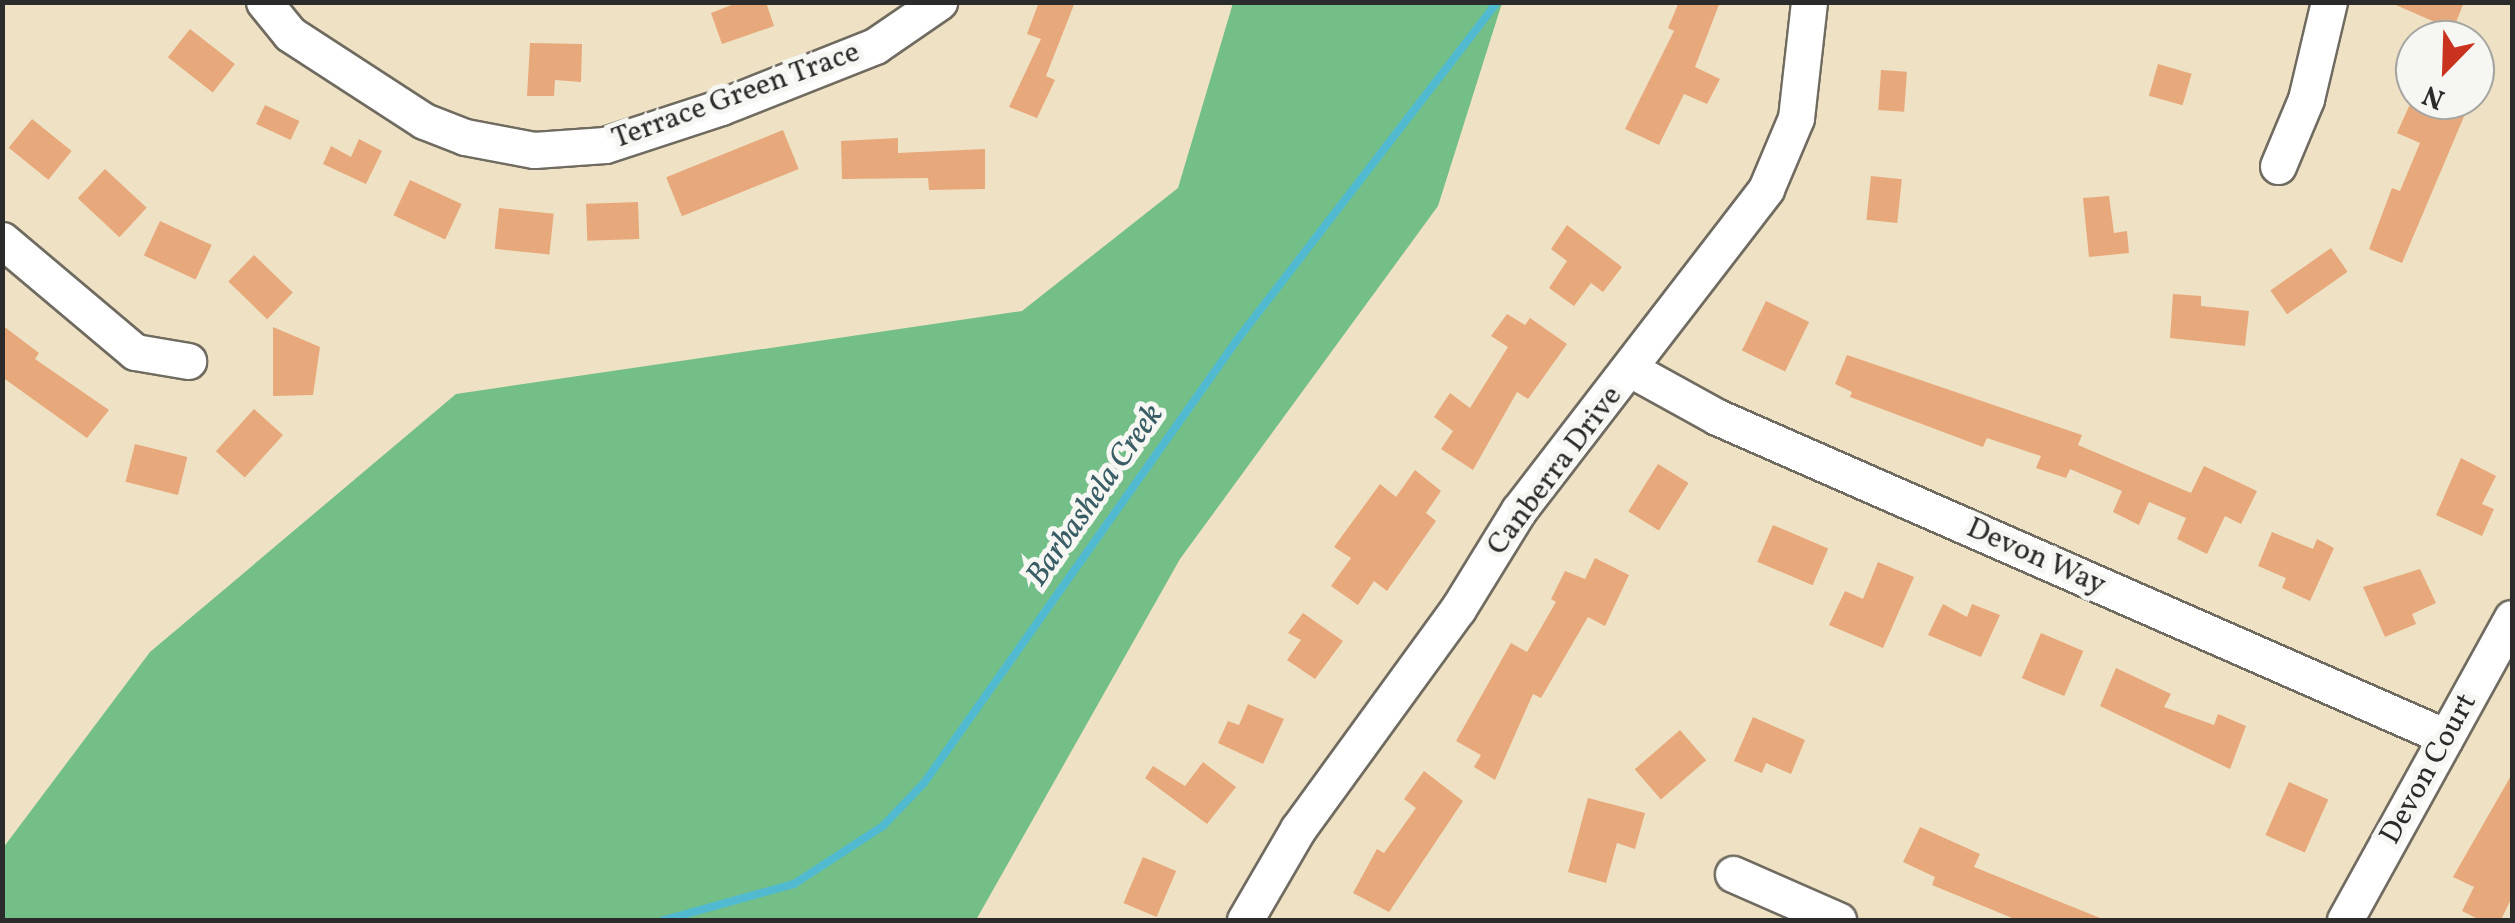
<!DOCTYPE html>
<html>
<head>
<meta charset="utf-8">
<style>
  body { margin:0 }
  #map { position:relative; width:2515px; height:923px; overflow:hidden; background:#efe1c3; font-family:Vollkorn,serif }
  div>[style] { position:absolute }
  .forest>* { inset:0; background:#73bf87 }
  .stream>* { height:8px; margin:-4px; padding:0 4px; transform-origin:4px; border-radius:4px; background:#52bad0 }
  .building>* { inset:0; background:#e7a97c; transform-origin:0 0 }
  .roads { filter:drop-shadow(2px 0 #706b60) drop-shadow(-2px 0 #706b60) drop-shadow(0 2px #706b60) drop-shadow(0 -2px #706b60) }
  .minor>* { height:35px; margin:-17.5px; padding:0 17.5px; transform-origin:17.5px; border-radius:17.5px; background:#fff }
  span { translate:-50% -50%; white-space:nowrap; text-align:center; line-height:1.15; -webkit-text-stroke:10px #f6f6f2; paint-order:stroke }
  .street-label { font-size:30px; color:#2b2b2b }
  .water-label { font-size:32px; color:#395d65; font-style:italic }
  .frame { position:absolute; inset:0; border:5px solid #2b2b2b; pointer-events:none }
  .north { position:absolute; left:2395px; top:20px; width:100px; height:100px; box-sizing:border-box; background:#f6f6f2; border:2px solid #a5a5a2; border-radius:50%; rotate:203deg; font-size:28px; font-weight:700; line-height:40px; text-align:center; color:#2b2b2b }
  .north::after { content:''; display:block; margin:auto; width:35px; height:45px; background:#c8321e; clip-path:polygon(50% 0,100% 100%,50% 72%,0 100%) }
</style>
</head>
<body>
<div id="map">
  <div class="forest">
    <i style="clip-path:polygon(1233px 3px,1502px 3px,1438px 206px,1180px 559px,976px 920px,3px 920px,3px 848px,150px 652px,456px 394px,1022px 311px,1178px 188px)"></i>
  </div>
  <div class="stream">
    <i style="left:664px;top:920px;width:135px;rotate:-15.5deg"></i>
    <i style="left:794px;top:884px;width:106px;rotate:-33.1deg"></i>
    <i style="left:883px;top:826px;width:59px;rotate:-46.4deg"></i>
    <i style="left:924px;top:783px;width:542px;rotate:-54.76deg"></i>
    <i style="left:1237px;top:340px;width:426px;rotate:-52.4deg"></i>
  </div>
  <div class="building">
    <i style="clip-path:polygon(739px 2px,766px 2px,774px 26px,722px 44px,711px 13px)"></i>
    <i style="clip-path:polygon(1039px 2px,1075px 2px,1046px 76px,1055px 80px,1037px 118px,1009px 107px,1041px 39px,1027px 34px)"></i>
    <i style="clip-path:polygon(1679px 2px,1720px 2px,1695px 67px,1720px 79px,1707px 104px,1684px 94px,1659px 145px,1625px 129px,1674px 31px,1668px 28px)"></i>
    <i style="clip-path:polygon(2389px 2px,2464px 2px,2453px 30px)"></i>
    <i style="left:190px;top:29px;width:57px;height:36px;rotate:38deg"></i>
    <i style="clip-path:polygon(530px 43px,582px 44px,581px 82px,555px 80px,554px 96px,527px 96px)"></i>
    <i style="left:2158px;top:64px;width:35px;height:33px;rotate:16deg"></i>
    <i style="left:1881px;top:70px;width:26px;height:40px;rotate:4deg"></i>
    <i style="clip-path:polygon(2433px 100px,2471px 100px,2402px 263px,2369px 249px,2392px 188px,2400px 191px,2420px 143px,2397px 133px,2411px 102px,2429px 110px)"></i>
    <i style="left:265px;top:105px;width:38px;height:21px;rotate:25deg"></i>
    <i style="left:32px;top:119px;width:51px;height:37px;rotate:39deg"></i>
    <i style="left:783px;top:130px;width:42px;height:126px;rotate:68deg"></i>
    <i style="clip-path:polygon(898px 138px,898px 153px,985px 149px,985px 189px,929px 190px,928px 178px,842px 179px,841px 141px)"></i>
    <i style="clip-path:polygon(359px 139px,382px 151px,366px 184px,323px 164px,331px 146px,351px 157px)"></i>
    <i style="left:105px;top:169px;width:57px;height:40px;rotate:43deg"></i>
    <i style="left:1871px;top:176px;width:31px;height:44px;rotate:6deg"></i>
    <i style="left:410px;top:180px;width:57px;height:39px;rotate:25deg"></i>
    <i style="clip-path:polygon(2109px 196px,2114px 233px,2127px 231px,2129px 253px,2089px 257px,2083px 198px)"></i>
    <i style="left:638px;top:202px;width:37px;height:52px;rotate:88deg"></i>
    <i style="left:499px;top:208px;width:55px;height:41px;rotate:6deg"></i>
    <i style="left:160px;top:221px;width:57px;height:38px;rotate:25deg"></i>
    <i style="clip-path:polygon(1567px 225px,1622px 267px,1603px 292px,1591px 283px,1574px 306px,1549px 288px,1567px 261px,1551px 249px)"></i>
    <i style="left:2331px;top:248px;width:29px;height:74px;rotate:55deg"></i>
    <i style="left:254px;top:255px;width:54px;height:37px;rotate:44deg"></i>
    <i style="clip-path:polygon(2173px 294px,2201px 296px,2201px 306px,2249px 311px,2245px 346px,2170px 338px)"></i>
    <i style="left:1766px;top:301px;width:48px;height:55px;rotate:26deg"></i>
    <i style="clip-path:polygon(1507px 314px,1525px 325px,1530px 318px,1567px 344px,1528px 399px,1517px 392px,1473px 470px,1441px 449px,1453px 431px,1434px 417px,1450px 393px,1470px 408px,1508px 347px,1491px 336px)"></i>
    <i style="clip-path:polygon(2px 325px,39px 353px,35px 359px,109px 410px,87px 438px,2px 377px)"></i>
    <i style="clip-path:polygon(273px 327px,320px 347px,313px 395px,273px 396px)"></i>
    <i style="clip-path:polygon(1847px 355px,2082px 435px,2078px 445px,2191px 493px,2204px 466px,2257px 491px,2241px 524px,2225px 516px,2207px 554px,2177px 539px,2186px 518px,2149px 502px,2139px 525px,2113px 512px,2122px 491px,2070px 469px,2066px 478px,2036px 468px,2041px 456px,1987px 438px,1983px 447px,1850px 397px,1852px 392px,1835px 384px)"></i>
    <i style="left:254px;top:409px;width:39px;height:57px;rotate:42deg"></i>
    <i style="left:135px;top:444px;width:54px;height:39px;rotate:14deg"></i>
    <i style="clip-path:polygon(2461px 458px,2496px 476px,2482px 504px,2494px 509px,2482px 536px,2436px 515px)"></i>
    <i style="left:1658px;top:464px;width:36px;height:56px;rotate:32deg"></i>
    <i style="clip-path:polygon(1415px 470px,1441px 491px,1426px 513px,1436px 521px,1387px 591px,1374px 581px,1358px 605px,1331px 586px,1351px 558px,1334px 547px,1380px 484px,1396px 497px)"></i>
    <i style="left:1773px;top:525px;width:60px;height:40px;rotate:23deg"></i>
    <i style="clip-path:polygon(2272px 532px,2313px 549px,2317px 539px,2334px 548px,2310px 601px,2282px 588px,2286px 578px,2258px 566px)"></i>
    <i style="clip-path:polygon(1595px 558px,1629px 575px,1605px 626px,1588px 617px,1541px 698px,1533px 694px,1495px 780px,1474px 767px,1481px 755px,1456px 741px,1511px 643px,1527px 652px,1556px 602px,1551px 599px,1565px 571px,1585px 579px)"></i>
    <i style="clip-path:polygon(1878px 562px,1914px 577px,1883px 648px,1829px 625px,1845px 591px,1863px 599px)"></i>
    <i style="clip-path:polygon(2420px 569px,2436px 603px,2412px 614px,2416px 624px,2385px 637px,2363px 587px)"></i>
    <i style="clip-path:polygon(1943px 604px,1967px 617px,1972px 604px,2000px 615px,1981px 657px,1928px 635px)"></i>
    <i style="clip-path:polygon(1303px 613px,1343px 641px,1315px 679px,1287px 660px,1301px 640px,1288px 633px)"></i>
    <i style="left:2041px;top:633px;width:46px;height:49px;rotate:23deg"></i>
    <i style="clip-path:polygon(2116px 668px,2171px 694px,2164px 707px,2214px 725px,2218px 714px,2246px 726px,2230px 769px,2100px 706px)"></i>
    <i style="clip-path:polygon(1248px 704px,1284px 719px,1263px 764px,1218px 743px,1228px 721px,1239px 725px)"></i>
    <i style="clip-path:polygon(1753px 717px,1805px 740px,1791px 774px,1766px 763px,1762px 773px,1734px 761px)"></i>
    <i style="left:1680px;top:730px;width:40px;height:60px;rotate:49deg"></i>
    <i style="clip-path:polygon(1203px 762px,1236px 787px,1207px 824px,1145px 778px,1153px 766px,1185px 786px)"></i>
    <i style="clip-path:polygon(1424px 771px,1463px 801px,1389px 912px,1353px 893px,1377px 849px,1384px 853px,1416px 808px,1404px 799px)"></i>
    <i style="clip-path:polygon(2512px 774px,2512px 897px,2501px 920px,2480px 920px,2462px 911px,2474px 887px,2453px 877px)"></i>
    <i style="left:2289px;top:782px;width:43px;height:58px;rotate:24deg"></i>
    <i style="clip-path:polygon(1588px 798px,1645px 813px,1635px 849px,1617px 843px,1606px 883px,1568px 872px)"></i>
    <i style="clip-path:polygon(1920px 827px,1980px 854px,1974px 867px,2105px 920px,2017px 920px,1932px 885px,1935px 877px,1903px 862px)"></i>
    <i style="left:1143px;top:857px;width:36px;height:50px;rotate:23deg"></i>
  </div>
  <div class="roads">
    <div class="minor">
      <i style="left:264px;top:2px;width:41px;rotate:50.9deg"></i>
      <i style="left:290px;top:34px;width:160px;rotate:33deg"></i>
      <i style="left:424px;top:121px;width:44px;rotate:21.3deg"></i>
      <i style="left:465px;top:137px;width:70px;rotate:10.7deg"></i>
      <i style="left:534px;top:150px;width:71px;rotate:-4deg"></i>
      <i style="left:605px;top:145px;width:122px;rotate:-18.1deg"></i>
      <i style="left:721px;top:107px;width:166px;rotate:-21.6deg"></i>
      <i style="left:875px;top:46px;width:78px;rotate:-34.5deg"></i>
      <i style="left:2278px;top:166px;width:73px;rotate:-67.3deg"></i>
      <i style="left:2306px;top:99px;width:100px;rotate:-76.7deg"></i>
      <i style="left:2px;top:240px;width:174px;rotate:40.1deg"></i>
      <i style="left:135px;top:352px;width:54px;rotate:9.6deg"></i>
      <i style="left:1630px;top:369px;width:99px;rotate:28.9deg"></i>
      <i style="left:1717px;top:417px;width:796px;rotate:23.7deg"></i>
      <i style="left:1733px;top:874px;width:115px;rotate:23.7deg"></i>
      <i style="left:1245px;top:920px;width:105px;rotate:-59.8deg"></i>
      <i style="left:1298px;top:829px;width:272px;rotate:-54deg"></i>
      <i style="left:1458px;top:609px;width:116px;rotate:-58.4deg"></i>
      <i style="left:1519px;top:510px;width:405px;rotate:-52.4deg"></i>
      <i style="left:1766px;top:189px;width:77px;rotate:-67.1deg"></i>
      <i style="left:1796px;top:118px;width:117px;rotate:-83.6deg"></i>
      <i style="left:2345px;top:920px;width:345px;rotate:-61.1deg"></i>
    </div>
  </div>
  <div class="street-label">
    <span style="left:736px;top:96px;rotate:-20deg">Terrace Green Trace</span>
    <span style="left:1555px;top:471px;rotate:-53deg">Canberra Drive</span>
    <span style="left:2036px;top:557px;rotate:24deg">Devon Way</span>
    <span style="left:2429px;top:769px;rotate:-61deg">Devon Court</span>
  </div>
  <div class="water-label">
    <span style="left:1096px;top:496px;rotate:-55deg">Barbashela Creek</span>
  </div>
  <div class="frame"></div>
  <div class="north">N</div>
</div>
</body>
</html>
